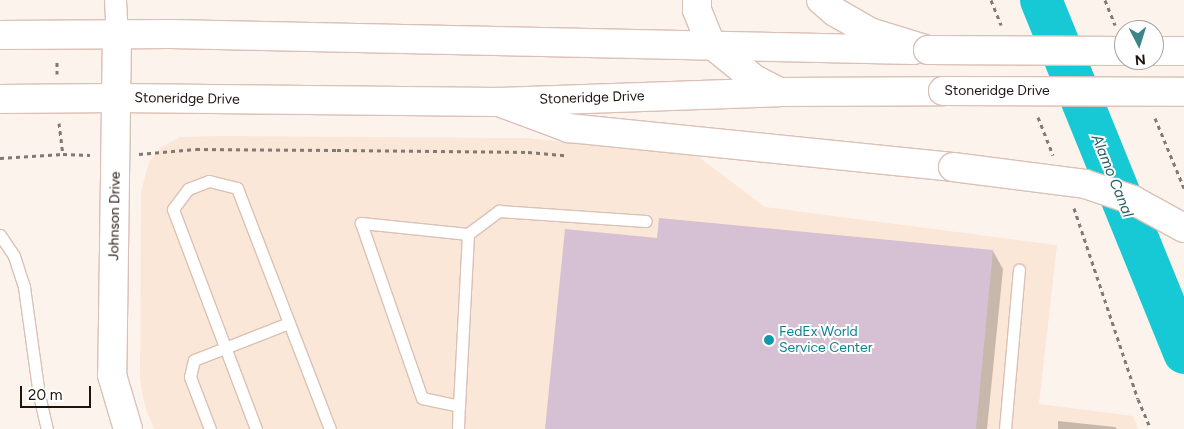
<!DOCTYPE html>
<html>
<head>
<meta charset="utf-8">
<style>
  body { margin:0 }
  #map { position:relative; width:1184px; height:429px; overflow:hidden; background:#fdf3ed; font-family:Figtree,sans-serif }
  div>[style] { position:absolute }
  .commercial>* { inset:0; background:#fae7d7 }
  .shadow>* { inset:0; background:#0003 }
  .river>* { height:42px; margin:-21px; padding:0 21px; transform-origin:21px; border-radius:21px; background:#16c9d4 }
  .building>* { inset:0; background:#d5c1d3 }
  .path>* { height:3px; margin-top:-1.5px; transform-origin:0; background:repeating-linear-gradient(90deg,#827974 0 4px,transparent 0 8px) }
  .roads { filter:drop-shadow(1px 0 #dac1b5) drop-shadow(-1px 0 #dac1b5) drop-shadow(0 1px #dac1b5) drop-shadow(0 -1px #dac1b5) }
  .lane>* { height:11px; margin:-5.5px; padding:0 5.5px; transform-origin:5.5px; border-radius:5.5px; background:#fff }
  .street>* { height:21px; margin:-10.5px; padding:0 10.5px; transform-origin:10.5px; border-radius:10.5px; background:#fff }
  .secondary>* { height:28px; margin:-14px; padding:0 14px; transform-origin:14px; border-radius:14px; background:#fff }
  .highway>* { height:28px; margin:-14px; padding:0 14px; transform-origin:14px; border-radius:14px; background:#fff }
  .bridges { filter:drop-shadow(1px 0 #dac1b5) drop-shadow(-1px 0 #dac1b5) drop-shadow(0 1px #dac1b5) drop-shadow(0 -1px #dac1b5) }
  .secondary-bridge>* { height:28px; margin:-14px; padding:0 14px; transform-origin:14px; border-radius:14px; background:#fff }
  .highway-bridge>* { height:28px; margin:-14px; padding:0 14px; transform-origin:14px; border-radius:14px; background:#fff }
  .dots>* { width:14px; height:14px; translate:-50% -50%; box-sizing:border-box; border:2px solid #fff; border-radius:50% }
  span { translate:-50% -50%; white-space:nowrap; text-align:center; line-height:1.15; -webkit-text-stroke:4px #fff; paint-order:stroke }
  .street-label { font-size:14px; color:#1d1410 }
  .culture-label { font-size:14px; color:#0d838f }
  .left { translate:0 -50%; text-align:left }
  .water-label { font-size:15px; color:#216064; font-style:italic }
  .north { position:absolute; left:1114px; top:20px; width:50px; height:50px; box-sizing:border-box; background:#fff; border:1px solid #a5a19f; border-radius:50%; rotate:175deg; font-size:14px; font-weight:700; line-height:20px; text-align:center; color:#1d1410 }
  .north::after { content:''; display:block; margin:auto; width:18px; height:22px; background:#3d858a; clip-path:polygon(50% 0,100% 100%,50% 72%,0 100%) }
  .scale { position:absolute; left:20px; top:386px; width:71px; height:22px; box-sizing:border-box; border:2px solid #1d1410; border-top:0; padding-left:6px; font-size:15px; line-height:18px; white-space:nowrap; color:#1d1410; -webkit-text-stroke:4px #fff; paint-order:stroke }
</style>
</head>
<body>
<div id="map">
  <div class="commercial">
    <i style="clip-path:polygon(220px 136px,527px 138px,696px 155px,765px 207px,1057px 245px,1039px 404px,1133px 416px,1138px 429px,154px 429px,145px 407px,140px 380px,141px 192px,149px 162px,160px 148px,180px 137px)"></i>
  </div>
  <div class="shadow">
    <i style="clip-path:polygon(658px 239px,993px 251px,1003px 269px,987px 429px,547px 429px)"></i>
    <i style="clip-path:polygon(1058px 421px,1115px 427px,1117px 429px,1058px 429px)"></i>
  </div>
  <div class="river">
    <i style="left:1041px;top:0;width:381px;rotate:67.9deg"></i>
  </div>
  <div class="building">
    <i style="clip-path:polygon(659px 218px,993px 250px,976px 429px,545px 429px,565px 229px,657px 238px)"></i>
  </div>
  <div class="path">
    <i style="left:991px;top:0;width:27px;rotate:68deg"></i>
    <i style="left:1105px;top:0;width:27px;rotate:68deg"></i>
    <i style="left:57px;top:74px;width:13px;rotate:-90deg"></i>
    <i style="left:1038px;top:117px;width:41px;rotate:68.5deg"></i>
    <i style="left:1155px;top:118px;width:76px;rotate:67.5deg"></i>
    <i style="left:59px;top:123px;width:31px;rotate:83deg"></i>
    <i style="left:63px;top:154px;width:27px;rotate:2deg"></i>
    <i style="left:139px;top:154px;width:57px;rotate:-5deg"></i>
    <i style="left:196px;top:149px;width:141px;rotate:0.4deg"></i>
    <i style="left:337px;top:150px;width:191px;rotate:0.6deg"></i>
    <i style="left:528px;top:152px;width:37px;rotate:5deg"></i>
    <i style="left:0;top:158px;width:63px;rotate:-3.6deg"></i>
    <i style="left:1074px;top:208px;width:201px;rotate:71.5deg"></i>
    <i style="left:1138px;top:399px;width:33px;rotate:67deg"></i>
  </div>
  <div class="roads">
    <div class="lane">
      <i style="left:468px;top:234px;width:39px;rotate:-37deg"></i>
      <i style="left:499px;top:211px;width:147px;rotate:3.9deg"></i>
      <i style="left:0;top:235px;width:25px;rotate:56deg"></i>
      <i style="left:14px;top:256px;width:33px;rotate:72deg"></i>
      <i style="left:24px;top:287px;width:109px;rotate:82.1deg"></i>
      <i style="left:39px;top:395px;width:35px;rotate:77deg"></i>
      <i style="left:210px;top:429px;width:56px;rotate:-111deg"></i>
      <i style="left:190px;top:377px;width:17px;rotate:-77deg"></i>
      <i style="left:194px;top:360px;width:102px;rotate:-21.3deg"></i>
      <i style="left:256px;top:429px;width:235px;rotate:-110.7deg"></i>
      <i style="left:173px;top:209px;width:25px;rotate:-53deg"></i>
      <i style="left:188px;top:189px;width:22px;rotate:-21deg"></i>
      <i style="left:209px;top:181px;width:29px;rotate:14deg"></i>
      <i style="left:237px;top:188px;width:258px;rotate:68.9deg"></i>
      <i style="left:458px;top:429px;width:23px;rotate:-88deg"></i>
      <i style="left:459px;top:406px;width:172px;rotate:-87deg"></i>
      <i style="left:468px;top:234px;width:108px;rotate:-174.1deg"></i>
      <i style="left:361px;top:223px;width:185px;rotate:70.8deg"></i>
      <i style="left:422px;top:398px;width:38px;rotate:12deg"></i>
      <i style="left:1005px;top:429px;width:160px;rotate:-85deg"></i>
    </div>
    <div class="street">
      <i style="left:115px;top:0;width:34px;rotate:87deg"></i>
    </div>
    <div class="secondary">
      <i style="left:117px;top:34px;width:341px;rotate:90.8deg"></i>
      <i style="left:112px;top:375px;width:56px;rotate:73.5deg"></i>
      <i style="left:0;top:35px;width:170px;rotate:-0.3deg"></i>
      <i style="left:170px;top:34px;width:744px;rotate:1.23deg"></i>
      <i style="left:1154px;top:51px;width:30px"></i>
      <i style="left:0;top:99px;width:117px;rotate:-0.5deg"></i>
      <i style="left:117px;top:98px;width:382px;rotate:0.6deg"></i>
      <i style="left:499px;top:102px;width:280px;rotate:-2deg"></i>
      <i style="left:779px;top:92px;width:164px;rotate:-0.3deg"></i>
    </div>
    <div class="highway">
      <i style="left:697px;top:0;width:10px;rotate:90deg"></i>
      <i style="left:697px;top:10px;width:37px;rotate:68deg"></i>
      <i style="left:711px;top:44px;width:55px;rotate:39.1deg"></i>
      <i style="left:754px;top:79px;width:28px;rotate:27deg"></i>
      <i style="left:821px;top:0;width:18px;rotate:41deg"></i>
      <i style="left:835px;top:12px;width:40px;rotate:29.7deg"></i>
      <i style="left:870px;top:32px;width:61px;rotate:17.2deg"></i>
      <i style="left:499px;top:102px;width:75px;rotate:20.4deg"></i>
      <i style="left:569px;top:128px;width:386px;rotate:5.8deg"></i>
    </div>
  </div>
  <div class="bridges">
    <div class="secondary-bridge">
      <i style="left:928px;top:50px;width:196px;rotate:0.3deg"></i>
      <i style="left:943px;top:91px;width:241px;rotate:0.2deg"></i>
    </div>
    <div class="highway-bridge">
      <i style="left:953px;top:167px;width:133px;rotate:7.3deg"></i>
      <i style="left:1085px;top:184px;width:51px;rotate:18.4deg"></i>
      <i style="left:1133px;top:200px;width:58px;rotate:28.8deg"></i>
    </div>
  </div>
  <div class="dots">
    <i style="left:769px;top:340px;background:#0f9aa8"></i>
  </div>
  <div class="street-label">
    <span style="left:997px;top:91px">Stoneridge Drive</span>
    <span style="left:592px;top:98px;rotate:-2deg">Stoneridge Drive</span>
    <span style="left:187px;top:99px;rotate:1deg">Stoneridge Drive</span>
    <span style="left:115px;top:216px;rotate:-89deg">Johnson Drive</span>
  </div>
  <div class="culture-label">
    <span class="left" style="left:779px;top:340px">FedEx World<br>Service Center</span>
  </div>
  <div class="water-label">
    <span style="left:1112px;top:176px;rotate:68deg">Alamo Canal</span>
  </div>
  <div class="north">N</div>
  <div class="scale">20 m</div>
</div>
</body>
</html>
